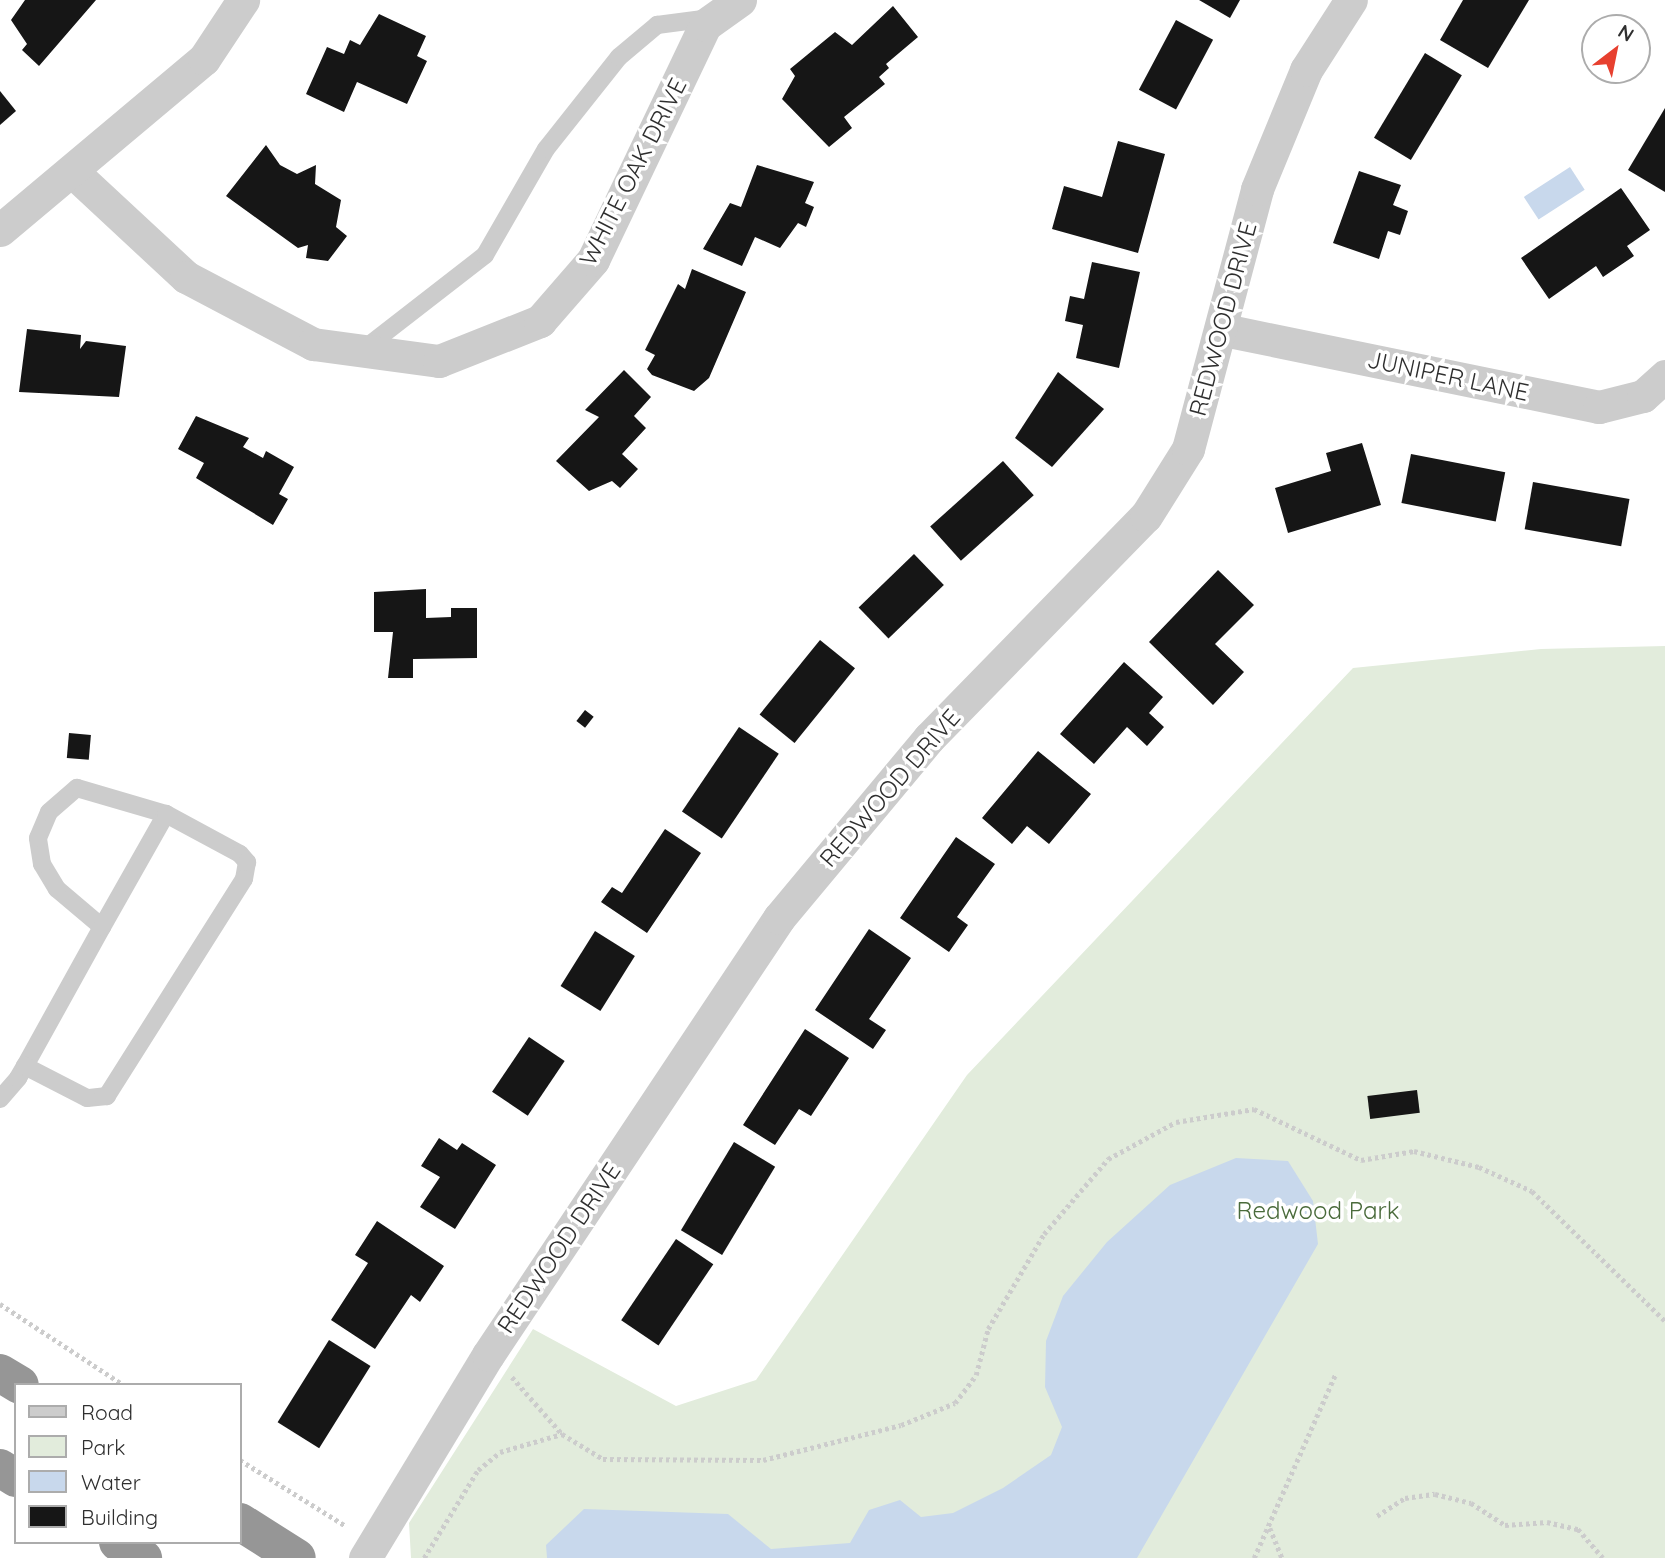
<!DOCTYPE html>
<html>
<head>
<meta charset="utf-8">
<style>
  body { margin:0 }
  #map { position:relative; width:1665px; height:1558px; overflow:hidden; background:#fff; font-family:Quicksand,sans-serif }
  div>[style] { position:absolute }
  .green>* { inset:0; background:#e2ecdc }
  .water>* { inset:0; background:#c8d8ec; transform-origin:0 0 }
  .building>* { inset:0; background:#161616; transform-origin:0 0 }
  .path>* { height:4.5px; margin-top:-2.25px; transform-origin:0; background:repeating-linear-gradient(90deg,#ccc 0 3.5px,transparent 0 7px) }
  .lane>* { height:18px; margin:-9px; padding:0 9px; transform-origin:9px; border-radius:9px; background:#ccc }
  .street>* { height:33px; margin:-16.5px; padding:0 16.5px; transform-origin:16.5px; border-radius:16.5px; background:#ccc }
  .highway>* { height:38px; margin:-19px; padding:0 19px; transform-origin:19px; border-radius:19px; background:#969696 }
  span { translate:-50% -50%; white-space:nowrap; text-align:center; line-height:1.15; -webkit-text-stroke:7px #fff; paint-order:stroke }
  .street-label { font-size:24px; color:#2f2f2f }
  .park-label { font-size:24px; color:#4a6b3b }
  .legend { position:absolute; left:14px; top:1383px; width:228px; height:161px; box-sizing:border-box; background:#fff; border:2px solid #acacac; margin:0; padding:9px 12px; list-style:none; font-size:21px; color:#2f2f2f }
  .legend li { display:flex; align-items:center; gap:14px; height:35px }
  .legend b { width:35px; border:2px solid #acacac }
  .north { position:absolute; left:1581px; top:14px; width:70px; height:70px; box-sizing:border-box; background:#fff; border:2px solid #acacac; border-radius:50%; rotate:32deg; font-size:19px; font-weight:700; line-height:28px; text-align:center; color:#2f2f2f }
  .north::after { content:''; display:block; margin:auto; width:24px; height:32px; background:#e7402f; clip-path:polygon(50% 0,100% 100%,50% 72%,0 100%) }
</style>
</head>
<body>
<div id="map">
  <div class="green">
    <i style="clip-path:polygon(1665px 646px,1665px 1558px,411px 1558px,409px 1523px,533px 1329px,676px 1406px,756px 1380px,967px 1075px,1353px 668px,1541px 649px)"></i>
  </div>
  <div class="water">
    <i style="left:1570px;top:167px;width:27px;height:55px;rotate:57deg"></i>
    <i style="clip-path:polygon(1236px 1158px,1288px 1161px,1313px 1201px,1318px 1244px,1137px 1558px,547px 1558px,546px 1545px,584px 1509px,728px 1514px,771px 1549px,850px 1543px,869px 1510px,900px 1500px,921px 1517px,953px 1513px,1003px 1488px,1051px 1455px,1062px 1427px,1045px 1387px,1046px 1341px,1063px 1296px,1107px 1242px,1170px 1185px)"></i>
  </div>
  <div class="building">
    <i style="clip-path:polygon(25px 0,96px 0,39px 66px,22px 50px,27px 44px,11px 20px)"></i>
    <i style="clip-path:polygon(1199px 0,1240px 0,1230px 18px)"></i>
    <i style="clip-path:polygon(1463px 0,1529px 0,1488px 68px,1440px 40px)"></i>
    <i style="clip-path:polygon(893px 6px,918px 37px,886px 64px,889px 68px,879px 77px,885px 84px,844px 117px,852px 128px,829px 147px,782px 99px,795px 76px,790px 69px,835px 32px,852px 45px)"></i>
    <i style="clip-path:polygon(379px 14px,426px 36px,417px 56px,427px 61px,407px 104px,357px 82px,344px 112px,306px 94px,327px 47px,344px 54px,350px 40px,360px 45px)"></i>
    <i style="left:1176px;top:20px;width:42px;height:79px;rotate:28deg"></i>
    <i style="left:1425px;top:53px;width:43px;height:99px;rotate:31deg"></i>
    <i style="clip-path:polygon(0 91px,16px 111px,0 125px)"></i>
    <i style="clip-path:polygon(1665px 108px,1665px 192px,1628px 170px)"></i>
    <i style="clip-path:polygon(1118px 141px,1165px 154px,1138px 253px,1052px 229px,1064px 186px,1102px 197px)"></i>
    <i style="clip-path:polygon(266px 145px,280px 165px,297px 174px,316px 165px,315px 184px,341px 200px,336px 227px,347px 236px,328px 261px,306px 258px,308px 245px,298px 248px,226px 196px)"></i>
    <i style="clip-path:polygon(757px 165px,814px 182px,805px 203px,814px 207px,806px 227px,798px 223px,780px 248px,755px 237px,742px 266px,703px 249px,730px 203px,741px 207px)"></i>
    <i style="clip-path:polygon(1359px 171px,1401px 185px,1393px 205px,1408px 211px,1400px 235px,1388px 231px,1379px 259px,1333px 243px)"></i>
    <i style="clip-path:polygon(1621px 188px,1650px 230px,1627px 246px,1634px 256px,1603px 277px,1596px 266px,1549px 299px,1521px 258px)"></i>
    <i style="clip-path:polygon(1092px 262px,1140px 272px,1119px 368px,1076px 358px,1083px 325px,1065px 321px,1070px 296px,1084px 299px)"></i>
    <i style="clip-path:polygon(692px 269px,746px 292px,709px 378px,694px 391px,652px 375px,647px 369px,655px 355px,645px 350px,678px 284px,685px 289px)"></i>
    <i style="clip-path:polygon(27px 329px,81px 335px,80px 349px,86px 341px,126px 346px,119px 397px,19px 392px)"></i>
    <i style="clip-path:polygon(624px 370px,651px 397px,634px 416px,646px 428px,622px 454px,638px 469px,620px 488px,612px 481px,589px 491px,556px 461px,599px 417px,585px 410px)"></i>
    <i style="clip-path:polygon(1058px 372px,1104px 409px,1052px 467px,1015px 438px)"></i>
    <i style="clip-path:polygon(196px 416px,249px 438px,243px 447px,263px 458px,266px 451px,294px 467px,279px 494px,288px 499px,273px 525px,196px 478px,204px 463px,178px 449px)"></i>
    <i style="clip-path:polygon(1362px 443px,1381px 505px,1288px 533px,1275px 488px,1331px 471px,1326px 453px)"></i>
    <i style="left:1411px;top:454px;width:96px;height:50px;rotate:11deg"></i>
    <i style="left:1003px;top:461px;width:46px;height:98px;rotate:48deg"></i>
    <i style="left:1533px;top:482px;width:98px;height:48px;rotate:10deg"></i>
    <i style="left:914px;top:554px;width:43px;height:77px;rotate:46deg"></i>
    <i style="clip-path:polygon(1218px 570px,1254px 605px,1215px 644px,1244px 672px,1213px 705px,1149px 642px)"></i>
    <i style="clip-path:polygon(426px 589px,426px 618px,451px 617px,451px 608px,477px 608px,477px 658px,413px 659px,413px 678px,388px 678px,393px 632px,374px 632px,374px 592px)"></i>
    <i style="left:820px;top:640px;width:45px;height:96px;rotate:39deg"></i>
    <i style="clip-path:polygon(1124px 662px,1163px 697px,1149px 713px,1164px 727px,1147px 746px,1127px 727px,1094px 764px,1060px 734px)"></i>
    <i style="left:585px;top:710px;width:11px;height:14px;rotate:38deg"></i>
    <i style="left:739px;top:727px;width:48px;height:102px;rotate:34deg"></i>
    <i style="left:69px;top:733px;width:22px;height:25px;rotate:5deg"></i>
    <i style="clip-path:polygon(1038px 751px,1091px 794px,1049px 844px,1027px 826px,1012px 844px,982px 818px)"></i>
    <i style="clip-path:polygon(665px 829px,701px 853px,647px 933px,601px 902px,612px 887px,622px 893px)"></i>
    <i style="clip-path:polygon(956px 837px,995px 864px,957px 917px,968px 925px,949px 952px,900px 918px)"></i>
    <i style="clip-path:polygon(869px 929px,911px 958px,869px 1019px,886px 1030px,873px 1049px,815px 1010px)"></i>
    <i style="left:595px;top:931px;width:47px;height:65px;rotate:32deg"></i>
    <i style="clip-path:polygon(805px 1029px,849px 1058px,811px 1116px,799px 1109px,775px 1145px,743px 1125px)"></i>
    <i style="left:529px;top:1037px;width:43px;height:66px;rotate:34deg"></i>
    <i style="left:1417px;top:1090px;width:23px;height:50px;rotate:83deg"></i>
    <i style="clip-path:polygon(439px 1138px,457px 1150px,462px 1143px,496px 1165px,455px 1229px,420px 1207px,440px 1177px,421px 1166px)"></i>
    <i style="left:734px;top:1142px;width:48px;height:103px;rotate:31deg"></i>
    <i style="clip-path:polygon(377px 1221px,444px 1266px,420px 1302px,411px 1295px,375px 1349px,331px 1320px,368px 1263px,355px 1255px)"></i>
    <i style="left:676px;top:1239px;width:45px;height:98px;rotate:34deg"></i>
    <i style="left:329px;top:1340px;width:49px;height:97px;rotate:32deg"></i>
  </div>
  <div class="path">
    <i style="left:0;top:1304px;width:148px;rotate:33.2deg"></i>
    <i style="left:512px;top:1377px;width:76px;rotate:48.7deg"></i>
    <i style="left:562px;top:1434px;width:48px;rotate:31.4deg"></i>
    <i style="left:603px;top:1459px;width:160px;rotate:0.4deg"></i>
    <i style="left:763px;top:1460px;width:142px;rotate:-14.2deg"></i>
    <i style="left:901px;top:1425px;width:58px;rotate:-22.2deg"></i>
    <i style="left:955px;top:1403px;width:35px;rotate:-53deg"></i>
    <i style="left:976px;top:1375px;width:48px;rotate:-75.4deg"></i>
    <i style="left:988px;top:1329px;width:110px;rotate:-59.5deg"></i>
    <i style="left:1044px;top:1234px;width:99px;rotate:-49.5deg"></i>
    <i style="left:1108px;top:1159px;width:77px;rotate:-28.6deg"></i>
    <i style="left:1176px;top:1122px;width:79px;rotate:-9.5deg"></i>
    <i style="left:1254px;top:1109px;width:119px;rotate:25.5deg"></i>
    <i style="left:1361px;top:1160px;width:54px;rotate:-9.6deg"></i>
    <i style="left:1414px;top:1151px;width:67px;rotate:13.8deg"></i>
    <i style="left:1479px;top:1167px;width:58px;rotate:24.4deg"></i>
    <i style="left:1532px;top:1191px;width:186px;rotate:44.3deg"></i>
    <i style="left:240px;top:1460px;width:125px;rotate:31.9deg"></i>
    <i style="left:1377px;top:1516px;width:33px;rotate:-33deg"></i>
    <i style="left:1405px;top:1498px;width:30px;rotate:-8deg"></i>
    <i style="left:1435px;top:1494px;width:37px;rotate:14deg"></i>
    <i style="left:1471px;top:1503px;width:40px;rotate:32.9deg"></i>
    <i style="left:1505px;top:1525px;width:42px;rotate:-4.1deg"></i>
    <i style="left:1547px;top:1522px;width:32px;rotate:13deg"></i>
    <i style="left:1578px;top:1529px;width:38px;rotate:49deg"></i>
    <i style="left:1270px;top:1528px;width:32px;rotate:68deg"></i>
    <i style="left:424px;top:1558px;width:103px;rotate:-58.5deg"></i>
    <i style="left:478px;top:1470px;width:28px;rotate:-39deg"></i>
    <i style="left:500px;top:1452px;width:65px;rotate:-16.2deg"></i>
    <i style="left:1254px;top:1558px;width:200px;rotate:-66.1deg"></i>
  </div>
  <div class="lane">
    <i style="left:364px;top:349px;width:153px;rotate:-37.8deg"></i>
    <i style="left:485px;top:255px;width:122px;rotate:-60.1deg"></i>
    <i style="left:546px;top:149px;width:117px;rotate:-51.6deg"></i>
    <i style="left:619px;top:57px;width:50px;rotate:-40.1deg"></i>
    <i style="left:657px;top:25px;width:54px;rotate:-7.4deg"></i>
    <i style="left:102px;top:927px;width:59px;rotate:-139.8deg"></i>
    <i style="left:57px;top:889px;width:29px;rotate:-121deg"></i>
    <i style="left:42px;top:864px;width:26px;rotate:-99deg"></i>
    <i style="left:38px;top:838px;width:28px;rotate:-67deg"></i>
    <i style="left:49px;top:812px;width:37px;rotate:-41deg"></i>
    <i style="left:77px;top:788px;width:93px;rotate:16.3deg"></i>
    <i style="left:0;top:1099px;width:28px;rotate:-49deg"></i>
    <i style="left:18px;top:1078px;width:14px;rotate:-60deg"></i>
    <i style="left:25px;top:1066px;width:159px;rotate:-61deg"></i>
    <i style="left:102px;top:927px;width:130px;rotate:-60.5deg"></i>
    <i style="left:166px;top:814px;width:84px;rotate:28.4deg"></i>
    <i style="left:240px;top:854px;width:11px;rotate:49deg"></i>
    <i style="left:247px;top:862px;width:17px;rotate:100deg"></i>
    <i style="left:244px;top:879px;width:257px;rotate:122.3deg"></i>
    <i style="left:107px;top:1096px;width:20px;rotate:174deg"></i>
    <i style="left:87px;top:1098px;width:70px;rotate:-152.7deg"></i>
  </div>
  <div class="street">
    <i style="left:74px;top:173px;width:153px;rotate:42.9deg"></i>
    <i style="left:186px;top:277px;width:144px;rotate:27.8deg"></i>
    <i style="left:313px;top:344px;width:127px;rotate:7.7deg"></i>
    <i style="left:439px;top:361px;width:109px;rotate:-21.6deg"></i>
    <i style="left:540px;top:321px;width:81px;rotate:-49deg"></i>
    <i style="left:593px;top:260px;width:260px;rotate:-64.5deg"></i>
    <i style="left:705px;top:25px;width:43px;rotate:-35.5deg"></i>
    <i style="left:0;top:230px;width:266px;rotate:-40deg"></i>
    <i style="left:204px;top:59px;width:71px;rotate:-56.5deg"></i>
    <i style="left:1224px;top:330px;width:383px;rotate:11.6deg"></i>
    <i style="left:1599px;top:407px;width:45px;rotate:-14deg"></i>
    <i style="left:1643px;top:396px;width:30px;rotate:-42deg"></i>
    <i style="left:365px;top:1558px;width:237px;rotate:-58.8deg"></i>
    <i style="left:488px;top:1355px;width:525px;rotate:-56.34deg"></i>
    <i style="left:779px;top:918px;width:234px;rotate:-50.2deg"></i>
    <i style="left:929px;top:738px;width:310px;rotate:-45.7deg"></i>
    <i style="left:1146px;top:516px;width:79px;rotate:-57.9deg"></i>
    <i style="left:1188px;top:449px;width:269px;rotate:-75.1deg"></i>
    <i style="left:1257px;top:189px;width:129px;rotate:-67.6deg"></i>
    <i style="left:1306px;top:70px;width:83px;rotate:-57.3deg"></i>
  </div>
  <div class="highway">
    <i style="left:0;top:1373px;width:23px;rotate:31deg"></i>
    <i style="left:0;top:1468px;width:19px;rotate:32deg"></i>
    <i style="left:240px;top:1522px;width:67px;rotate:32.3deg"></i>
    <i style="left:118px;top:1542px;width:30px;rotate:33deg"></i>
  </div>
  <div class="street-label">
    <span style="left:633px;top:172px;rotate:-63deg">WHITE OAK DRIVE</span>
    <span style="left:1223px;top:319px;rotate:-75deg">REDWOOD DRIVE</span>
    <span style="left:1448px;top:376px;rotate:12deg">JUNIPER LANE</span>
    <span style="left:890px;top:788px;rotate:-49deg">REDWOOD DRIVE</span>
    <span style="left:559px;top:1248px;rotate:-56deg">REDWOOD DRIVE</span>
  </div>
  <div class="park-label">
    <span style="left:1318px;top:1211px">Redwood Park</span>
  </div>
  <ul class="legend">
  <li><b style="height:9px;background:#ccc"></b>Road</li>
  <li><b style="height:19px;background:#e2ecdc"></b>Park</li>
  <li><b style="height:19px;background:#c8d8ec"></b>Water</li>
  <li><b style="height:19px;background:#161616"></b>Building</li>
  </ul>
  <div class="north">N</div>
</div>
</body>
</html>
